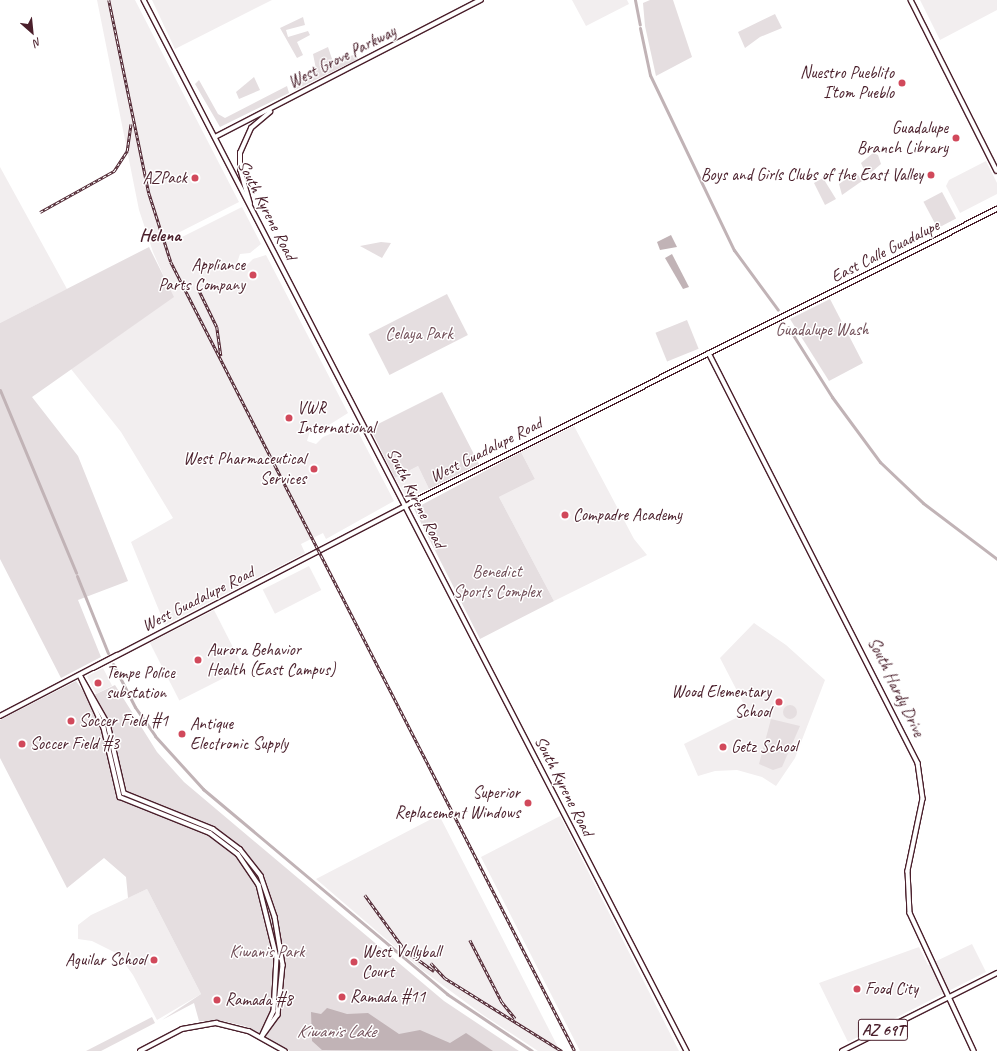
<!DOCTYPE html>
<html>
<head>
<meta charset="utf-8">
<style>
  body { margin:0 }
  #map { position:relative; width:997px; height:1051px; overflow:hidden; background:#fff; font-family:Caveat,sans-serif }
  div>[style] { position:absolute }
  .built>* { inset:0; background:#f2eeef; transform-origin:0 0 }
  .green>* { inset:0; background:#e5dee0; transform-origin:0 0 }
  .round { border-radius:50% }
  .water>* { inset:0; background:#c1b3b6 }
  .canal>* { height:3px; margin:-1.5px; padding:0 1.5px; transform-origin:1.5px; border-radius:1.5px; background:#c1b3b6 }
  .roads { filter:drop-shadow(1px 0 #4a1f2b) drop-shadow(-1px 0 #4a1f2b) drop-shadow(0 1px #4a1f2b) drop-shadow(0 -1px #4a1f2b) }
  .secondary>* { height:3.5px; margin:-1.75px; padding:0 1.75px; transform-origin:1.75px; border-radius:1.75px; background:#fff }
  .primary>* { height:4px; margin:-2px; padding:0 2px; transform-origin:2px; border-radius:2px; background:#fff }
  .rail>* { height:2.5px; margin-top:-1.25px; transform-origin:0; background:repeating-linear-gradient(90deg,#fff 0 3px,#4a1f2b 0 6px); box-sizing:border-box; border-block:1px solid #4a1f2b }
  .dots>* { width:11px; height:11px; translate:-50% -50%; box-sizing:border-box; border:2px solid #fff; border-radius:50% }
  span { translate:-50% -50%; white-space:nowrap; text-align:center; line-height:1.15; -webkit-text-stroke:3px #fff; paint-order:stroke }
  .shield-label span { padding:1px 3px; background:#fff; border:1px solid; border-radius:3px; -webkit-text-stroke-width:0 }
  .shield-label { font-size:16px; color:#4a1f2b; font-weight:700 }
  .street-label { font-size:17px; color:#4a1f2b }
  .poi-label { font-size:17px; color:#4a1f2b }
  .right { translate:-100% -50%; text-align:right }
  .left { translate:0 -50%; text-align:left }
  .park-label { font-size:17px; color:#714f58 }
  .neighbourhood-label { font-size:18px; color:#4a1f2b; font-weight:700 }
  .water-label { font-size:18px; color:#74535c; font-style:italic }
  .north { position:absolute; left:12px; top:12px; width:40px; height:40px; -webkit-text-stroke:3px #fff; paint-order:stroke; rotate:153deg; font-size:11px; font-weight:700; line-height:16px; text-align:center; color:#4a1f2b }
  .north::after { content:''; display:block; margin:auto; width:14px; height:18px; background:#4a1f2b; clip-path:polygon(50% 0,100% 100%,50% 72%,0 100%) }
</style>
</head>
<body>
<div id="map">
  <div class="built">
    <i style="clip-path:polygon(97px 0,135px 0,239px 202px,174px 235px,176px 240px,242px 207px,261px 244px,250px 253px,240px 254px,237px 263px,245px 267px,253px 259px,266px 255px,348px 413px,321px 430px,310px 431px,307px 441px,316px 444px,323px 437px,354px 424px,394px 501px,326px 539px,323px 533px,301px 544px,305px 553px,165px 625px,131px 542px,173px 518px,121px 432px,71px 369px,173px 297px,153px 252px,139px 210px)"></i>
    <i style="clip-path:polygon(152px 0,272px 0,175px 49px)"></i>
    <i style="clip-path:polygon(572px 0,627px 0,629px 4px,586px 26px)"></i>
    <i style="clip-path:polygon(920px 0,997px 0,997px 10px,940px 40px)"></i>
    <i style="clip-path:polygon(986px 161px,997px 183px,997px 194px,960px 213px,946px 186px,949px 180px)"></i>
    <i style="clip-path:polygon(0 167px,67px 289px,0 323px)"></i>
    <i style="clip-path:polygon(574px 426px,634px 539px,647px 555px,554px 601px,499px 497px,535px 479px,521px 452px)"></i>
    <i style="clip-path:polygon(418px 466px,429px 489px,407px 498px,395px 478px)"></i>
    <i style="left:309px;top:566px;width:27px;height:52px;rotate:63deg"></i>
    <i style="left:214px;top:610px;width:65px;height:72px;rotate:63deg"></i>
    <i style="clip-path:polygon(754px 623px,786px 645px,825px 680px,795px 758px,776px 786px,762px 777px,737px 770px,715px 771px,698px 776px,684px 744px,748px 712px,720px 658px)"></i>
    <i style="left:103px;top:668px;width:20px;height:18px;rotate:63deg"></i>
    <i style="clip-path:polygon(439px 815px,491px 916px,560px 1051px,538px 1051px,483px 1015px,422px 970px,316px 879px)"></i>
    <i style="clip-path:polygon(560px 816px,679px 1051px,580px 1051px,481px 857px)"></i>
    <i style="clip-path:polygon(147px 889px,201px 994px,157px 1020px,133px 975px,118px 954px,92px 941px,78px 939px,78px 925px,91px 915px)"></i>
    <i style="clip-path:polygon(972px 944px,986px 972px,848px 1042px,819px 983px,919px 947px,928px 965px)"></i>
  </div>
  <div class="green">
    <i style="clip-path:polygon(650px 0,673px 0,692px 57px,656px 76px,645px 26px,643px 3px)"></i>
    <i style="clip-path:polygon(775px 14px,782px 28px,760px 37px,745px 48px,738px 32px)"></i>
    <i style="clip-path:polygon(303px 17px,305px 25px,286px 30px,288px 37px,308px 31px,310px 35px,297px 42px,303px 55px,297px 58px,280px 28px)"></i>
    <i style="clip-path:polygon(328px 47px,333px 62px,356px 54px,358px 59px,295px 90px,291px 83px,316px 69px,313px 54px)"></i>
    <i style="clip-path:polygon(254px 77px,260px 90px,239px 99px,236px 92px)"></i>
    <i style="clip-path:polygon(199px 80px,218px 114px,225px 118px,287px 86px,289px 93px,220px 127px,195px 84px)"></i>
    <i style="clip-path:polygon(873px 153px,878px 155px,881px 164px,867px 176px,861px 163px)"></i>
    <i style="clip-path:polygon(856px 172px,862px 181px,842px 195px,839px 184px)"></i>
    <i style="clip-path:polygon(823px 178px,836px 199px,825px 205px,814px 183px)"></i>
    <i style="left:942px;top:192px;width:30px;height:21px;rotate:62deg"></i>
    <i style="clip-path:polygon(381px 242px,391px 243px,382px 258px,360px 246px)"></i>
    <i style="clip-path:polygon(149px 247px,174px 297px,32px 397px,78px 456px,128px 581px,78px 600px,101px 657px,61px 678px,0 559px,0 323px)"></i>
    <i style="left:447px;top:294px;width:46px;height:88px;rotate:63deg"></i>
    <i style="clip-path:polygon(830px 299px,863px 363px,829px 381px,790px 319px)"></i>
    <i style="left:687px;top:320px;width:31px;height:34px;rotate:68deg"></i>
    <i style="clip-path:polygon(442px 392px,479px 464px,429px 489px,418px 466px,395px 478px,370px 428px)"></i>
    <i style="clip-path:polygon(521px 452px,535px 479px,499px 497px,554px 601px,480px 639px,414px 509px)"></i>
    <i style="clip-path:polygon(76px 681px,88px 698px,115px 685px,157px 752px,184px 782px,444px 1001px,519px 1051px,290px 1051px,245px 1026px,223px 1021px,199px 1021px,194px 1003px,162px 1020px,201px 994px,147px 889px,128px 898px,126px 877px,104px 858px,67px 888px,0 758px,0 720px)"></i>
    <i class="round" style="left:783px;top:705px;width:14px;height:14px"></i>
    <i style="clip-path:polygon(771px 719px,800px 726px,782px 767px,773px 770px,759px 764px)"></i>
    <i style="clip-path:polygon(152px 1017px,155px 1023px,101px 1051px,86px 1051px)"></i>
  </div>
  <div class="water">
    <i style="clip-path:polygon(671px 235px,677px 247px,660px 250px,657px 242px)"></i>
    <i style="clip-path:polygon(672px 254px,689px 287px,683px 289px,665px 258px)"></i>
    <i style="clip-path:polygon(327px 1008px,347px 1014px,368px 1013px,399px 1034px,420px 1030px,450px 1043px,466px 1033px,493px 1051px,322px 1050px,312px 1041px,311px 1012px,321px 1014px)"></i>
  </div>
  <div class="canal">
    <i style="left:635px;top:0;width:25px;rotate:79deg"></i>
    <i style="left:640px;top:28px;width:48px;rotate:78deg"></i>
    <i style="left:650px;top:75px;width:194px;rotate:64.4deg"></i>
    <i style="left:734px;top:250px;width:74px;rotate:53.7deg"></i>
    <i style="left:788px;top:327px;width:83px;rotate:57.8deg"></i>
    <i style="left:832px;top:397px;width:81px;rotate:53.6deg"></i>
    <i style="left:880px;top:462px;width:59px;rotate:43.6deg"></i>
    <i style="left:923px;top:503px;width:93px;rotate:37.1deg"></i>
    <i style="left:0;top:390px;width:198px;rotate:67.4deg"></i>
    <i style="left:77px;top:576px;width:83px;rotate:68.1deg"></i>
    <i style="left:113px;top:664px;width:48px;rotate:62.9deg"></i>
    <i style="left:135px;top:707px;width:35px;rotate:55deg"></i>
    <i style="left:155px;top:736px;width:72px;rotate:47.8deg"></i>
    <i style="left:203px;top:789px;width:319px;rotate:40deg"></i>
    <i style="left:447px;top:994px;width:102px;rotate:33.8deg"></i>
  </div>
  <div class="roads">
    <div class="secondary">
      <i style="left:144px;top:0;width:1183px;rotate:62.68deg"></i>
      <i style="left:911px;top:0;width:191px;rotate:63.3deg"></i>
      <i style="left:215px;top:137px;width:299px;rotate:-27.3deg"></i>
      <i style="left:250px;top:204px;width:35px;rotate:-106deg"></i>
      <i style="left:240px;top:170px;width:17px;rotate:-90deg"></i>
      <i style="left:240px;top:153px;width:27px;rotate:-66deg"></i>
      <i style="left:251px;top:128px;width:25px;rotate:-40deg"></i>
      <i style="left:709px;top:353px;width:460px;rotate:63deg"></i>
      <i style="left:918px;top:763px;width:36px;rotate:82deg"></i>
      <i style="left:923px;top:799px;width:74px;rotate:101.8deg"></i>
      <i style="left:908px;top:871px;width:42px;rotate:87.3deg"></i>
      <i style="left:910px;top:913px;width:152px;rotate:65.1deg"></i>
      <i style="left:93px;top:668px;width:358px;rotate:-27.4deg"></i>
      <i style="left:411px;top:503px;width:656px;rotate:-26.64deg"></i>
      <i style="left:80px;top:675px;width:56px;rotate:60.3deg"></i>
      <i style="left:108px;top:724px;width:71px;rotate:76.9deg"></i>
      <i style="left:124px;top:793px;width:96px;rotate:22deg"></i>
      <i style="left:213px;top:829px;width:34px;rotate:37deg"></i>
      <i style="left:240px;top:849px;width:34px;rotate:52deg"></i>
      <i style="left:261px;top:876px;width:43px;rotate:71.1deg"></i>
      <i style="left:275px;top:917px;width:49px;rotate:80.5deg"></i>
      <i style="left:283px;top:965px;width:50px;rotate:95.7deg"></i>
      <i style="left:278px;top:1015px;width:27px;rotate:126deg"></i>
      <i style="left:80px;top:675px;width:58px;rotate:65.6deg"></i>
      <i style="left:104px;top:728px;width:71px;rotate:76.9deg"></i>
      <i style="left:120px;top:797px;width:97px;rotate:21.8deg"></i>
      <i style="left:210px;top:833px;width:35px;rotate:37deg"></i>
      <i style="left:238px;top:854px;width:37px;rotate:56deg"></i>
      <i style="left:259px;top:885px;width:75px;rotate:76.1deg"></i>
      <i style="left:277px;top:958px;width:53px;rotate:93.2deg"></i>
      <i style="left:274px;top:1011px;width:29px;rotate:115deg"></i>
      <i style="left:0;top:716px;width:132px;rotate:-27.5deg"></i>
      <i style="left:140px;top:1051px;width:47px;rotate:-27.6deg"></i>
      <i style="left:182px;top:1029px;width:35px;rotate:-10deg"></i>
      <i style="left:216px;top:1023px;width:34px;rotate:14deg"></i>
      <i style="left:249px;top:1031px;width:41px;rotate:29.1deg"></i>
    </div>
    <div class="primary">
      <i style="left:842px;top:1051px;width:174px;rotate:-26.7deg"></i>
    </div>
  </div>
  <div class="rail">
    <i style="left:109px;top:0;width:197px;rotate:78.3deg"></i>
    <i style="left:149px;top:193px;width:72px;rotate:72.3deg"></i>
    <i style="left:171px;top:262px;width:886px;rotate:62.89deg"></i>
    <i style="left:40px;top:212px;width:85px;rotate:-29deg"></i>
    <i style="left:114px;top:171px;width:24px;rotate:-57deg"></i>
    <i style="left:127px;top:151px;width:27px;rotate:-82deg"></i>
    <i style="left:199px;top:290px;width:41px;rotate:64.1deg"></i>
    <i style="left:217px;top:327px;width:29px;rotate:82deg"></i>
    <i style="left:365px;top:895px;width:68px;rotate:54deg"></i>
    <i style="left:405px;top:950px;width:36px;rotate:36deg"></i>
    <i style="left:470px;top:940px;width:70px;rotate:62.7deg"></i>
    <i style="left:502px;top:1002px;width:21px;rotate:51deg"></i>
    <i style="left:431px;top:963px;width:21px;rotate:47deg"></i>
    <i style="left:445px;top:978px;width:138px;rotate:32deg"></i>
  </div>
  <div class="dots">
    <i style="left:902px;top:83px;background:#d1495b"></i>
    <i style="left:956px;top:138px;background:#d1495b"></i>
    <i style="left:931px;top:175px;background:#d1495b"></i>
    <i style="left:195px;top:178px;background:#d1495b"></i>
    <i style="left:253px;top:275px;background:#d1495b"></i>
    <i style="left:289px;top:418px;background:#d1495b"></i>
    <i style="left:314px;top:469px;background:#d1495b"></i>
    <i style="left:565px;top:515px;background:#d1495b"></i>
    <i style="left:198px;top:660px;background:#d1495b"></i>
    <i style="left:98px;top:683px;background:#d1495b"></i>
    <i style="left:779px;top:702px;background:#d1495b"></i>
    <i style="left:71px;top:721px;background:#d1495b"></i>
    <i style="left:182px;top:734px;background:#d1495b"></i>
    <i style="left:22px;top:744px;background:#d1495b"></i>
    <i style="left:723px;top:747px;background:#d1495b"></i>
    <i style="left:528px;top:803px;background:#d1495b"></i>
    <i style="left:154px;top:960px;background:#d1495b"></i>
    <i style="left:354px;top:962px;background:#d1495b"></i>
    <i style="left:857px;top:989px;background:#d1495b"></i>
    <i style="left:342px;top:997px;background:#d1495b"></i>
    <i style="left:217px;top:1000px;background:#d1495b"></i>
  </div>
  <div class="shield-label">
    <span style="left:883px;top:1030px">AZ 69T</span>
  </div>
  <div class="street-label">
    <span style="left:342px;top:57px;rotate:-27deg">West Grove Parkway</span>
    <span style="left:267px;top:210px;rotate:63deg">South Kyrene Road</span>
    <span style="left:885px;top:251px;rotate:-27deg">East Calle Guadalupe</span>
    <span style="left:486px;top:450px;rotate:-27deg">West Guadalupe Road</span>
    <span style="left:416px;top:498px;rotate:63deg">South Kyrene Road</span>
    <span style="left:198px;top:599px;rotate:-27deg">West Guadalupe Road</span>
    <span style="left:896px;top:687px;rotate:64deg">South Hardy Drive</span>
    <span style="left:564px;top:786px;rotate:63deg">South Kyrene Road</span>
  </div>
  <div class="poi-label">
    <span class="right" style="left:894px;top:83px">Nuestro Pueblito<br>I'tom Pueblo</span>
    <span class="right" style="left:948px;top:138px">Guadalupe<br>Branch Library</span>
    <span class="right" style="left:923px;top:175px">Boys and Girls Clubs of the East Valley</span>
    <span class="right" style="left:187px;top:178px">AZPack</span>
    <span class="right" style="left:245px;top:275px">Appliance<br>Parts Company</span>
    <span class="left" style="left:297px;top:418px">VWR<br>International</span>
    <span class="right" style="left:306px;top:469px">West Pharmaceutical<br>Services</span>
    <span class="left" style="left:573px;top:515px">Compadre Academy</span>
    <span class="left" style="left:207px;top:660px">Aurora Behavior<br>Health (East Campus)</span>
    <span class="left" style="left:106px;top:683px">Tempe Police<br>substation</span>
    <span class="right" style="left:771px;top:702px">Wood Elementary<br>School</span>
    <span class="left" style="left:79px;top:721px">Soccer Field #1</span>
    <span class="left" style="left:190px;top:734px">Antique<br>Electronic Supply</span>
    <span class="left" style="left:30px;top:744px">Soccer Field #3</span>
    <span class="left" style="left:731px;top:747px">Getz School</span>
    <span class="right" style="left:520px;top:803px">Superior<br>Replacement Windows</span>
    <span class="left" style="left:362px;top:962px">West Vollyball<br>Court</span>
    <span class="right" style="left:146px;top:960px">Aguilar School</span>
    <span class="left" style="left:865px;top:989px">Food City</span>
    <span class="left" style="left:350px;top:997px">Ramada #11</span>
    <span class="left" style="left:225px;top:1000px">Ramada #8</span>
  </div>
  <div class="park-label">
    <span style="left:822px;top:330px">Guadalupe Wash</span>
    <span style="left:419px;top:334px">Celaya Park</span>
    <span style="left:497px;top:582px">Benedict<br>Sports Complex</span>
    <span style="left:267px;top:952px">Kiwanis Park</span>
  </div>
  <div class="neighbourhood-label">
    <span style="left:160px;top:235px">Helena</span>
  </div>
  <div class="water-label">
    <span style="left:336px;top:1031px">Kiwanis Lake</span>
  </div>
  <div class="north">N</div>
</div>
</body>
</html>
